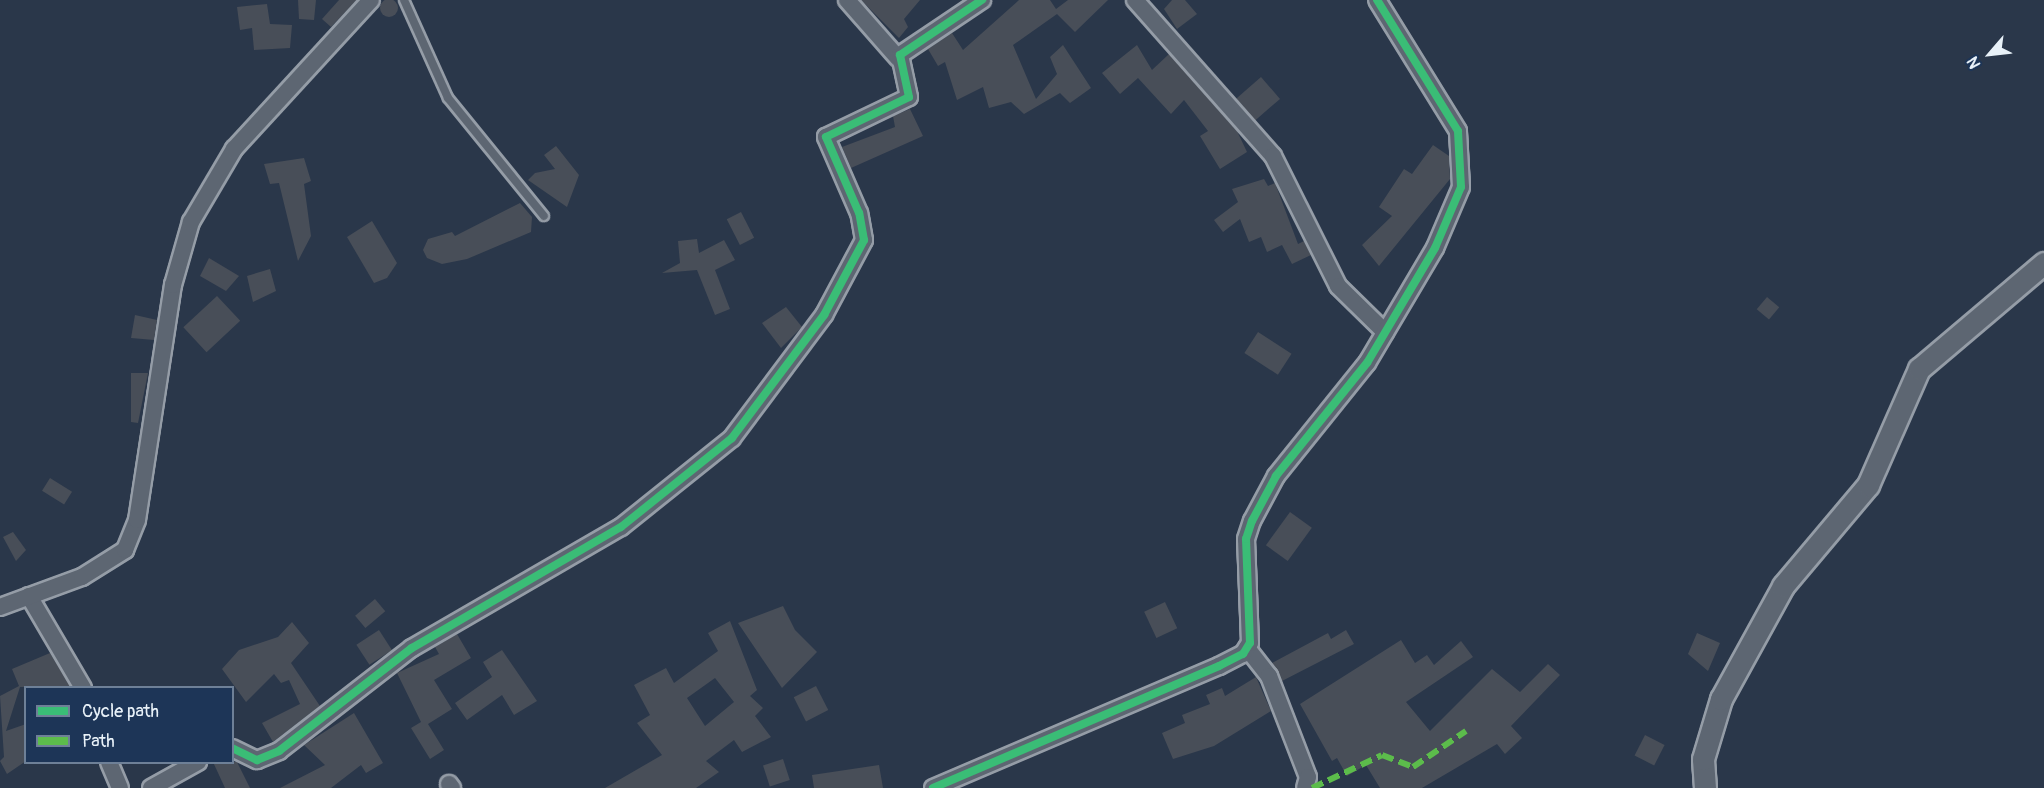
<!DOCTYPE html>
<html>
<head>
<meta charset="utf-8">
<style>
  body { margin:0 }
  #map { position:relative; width:2044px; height:788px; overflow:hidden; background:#2a374a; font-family:Pangolin,sans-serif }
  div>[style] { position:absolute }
  .building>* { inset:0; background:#484e58; transform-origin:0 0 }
  .round { border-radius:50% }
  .roads { filter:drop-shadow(2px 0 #959da7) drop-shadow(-2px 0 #959da7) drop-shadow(0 2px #959da7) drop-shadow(0 -2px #959da7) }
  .service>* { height:8px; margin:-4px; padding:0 4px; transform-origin:4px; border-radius:4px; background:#5d6672 }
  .minor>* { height:16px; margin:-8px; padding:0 8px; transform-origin:8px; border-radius:8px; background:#5d6672 }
  .tertiary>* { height:21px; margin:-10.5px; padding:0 10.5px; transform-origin:10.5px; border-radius:10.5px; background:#5d6672 }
  .quiet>* { height:6px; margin-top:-3px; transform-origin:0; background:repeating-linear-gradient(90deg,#5cbc4b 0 12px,transparent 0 18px) }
  .cycleway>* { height:8px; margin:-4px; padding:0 4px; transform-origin:4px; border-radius:4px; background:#3abd76 }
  span { translate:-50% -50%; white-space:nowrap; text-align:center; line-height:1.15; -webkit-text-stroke:4.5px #1d3557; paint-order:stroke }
  .legend { position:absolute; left:24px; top:686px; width:210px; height:78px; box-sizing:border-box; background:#1d3557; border:2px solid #6e8097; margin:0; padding:8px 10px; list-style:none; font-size:18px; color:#e8f1f8 }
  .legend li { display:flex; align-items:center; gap:12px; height:30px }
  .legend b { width:30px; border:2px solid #6e8097 }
  .north { position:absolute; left:1960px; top:24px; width:60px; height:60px; -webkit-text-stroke:4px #1d3557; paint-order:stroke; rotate:242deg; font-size:16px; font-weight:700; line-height:24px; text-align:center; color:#e8f1f8 }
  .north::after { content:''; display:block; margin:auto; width:21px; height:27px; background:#e8f1f8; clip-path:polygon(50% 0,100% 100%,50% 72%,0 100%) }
</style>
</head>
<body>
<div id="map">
  <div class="building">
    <i class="round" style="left:380px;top:-1px;width:18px;height:18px"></i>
    <i style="clip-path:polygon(298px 0,316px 0,314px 20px,299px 19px)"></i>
    <i style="clip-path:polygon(339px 0,357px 0,331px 27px,322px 19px)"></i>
    <i style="clip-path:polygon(861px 0,920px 0,904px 19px,908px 27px,899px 38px)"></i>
    <i style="clip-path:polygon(1019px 0,1050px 0,1056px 9px,1068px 0,1108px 0,1075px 32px,1057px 14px,1013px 45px,1036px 99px,1057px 74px,1050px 57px,1063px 45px,1091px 88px,1070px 103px,1060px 93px,1024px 114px,1011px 102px,989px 108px,983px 87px,957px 100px,945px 62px,938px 66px,928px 49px,952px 33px,963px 50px)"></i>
    <i style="clip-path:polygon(1172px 0,1185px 0,1197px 14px,1177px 29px,1164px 9px)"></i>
    <i style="clip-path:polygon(267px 4px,270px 24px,292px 25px,290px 48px,254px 50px,252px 28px,240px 30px,237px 7px)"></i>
    <i style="clip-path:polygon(1137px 45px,1152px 70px,1169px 54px,1237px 131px,1247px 152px,1220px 169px,1200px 136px,1208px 131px,1184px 100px,1171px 114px,1138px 78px,1120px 94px,1102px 73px)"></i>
    <i style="left:1261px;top:77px;width:29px;height:33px;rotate:49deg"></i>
    <i style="clip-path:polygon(910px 109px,923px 136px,851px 168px,842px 147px,895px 127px,893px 116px)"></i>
    <i style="clip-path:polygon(1433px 145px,1449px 156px,1450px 179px,1379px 266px,1362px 245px,1392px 216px,1379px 207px,1404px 169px,1412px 174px)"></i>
    <i style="clip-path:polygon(556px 146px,579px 175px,567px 207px,528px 180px,535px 173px,555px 169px,544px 155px)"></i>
    <i style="clip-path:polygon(304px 158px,311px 181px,304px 184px,311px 236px,298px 261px,279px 183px,270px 184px,264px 164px)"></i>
    <i style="clip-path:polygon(1264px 179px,1268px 186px,1275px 183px,1298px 244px,1304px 241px,1311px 255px,1292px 264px,1282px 245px,1267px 252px,1261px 237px,1249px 242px,1240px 219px,1223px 232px,1214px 220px,1238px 202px,1232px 189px)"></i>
    <i style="clip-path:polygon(520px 203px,532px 217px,531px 232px,467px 259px,442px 264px,427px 258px,423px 250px,428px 239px,452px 232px,455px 236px)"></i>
    <i style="left:741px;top:212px;width:29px;height:16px;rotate:63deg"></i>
    <i style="clip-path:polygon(372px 221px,397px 263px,387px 278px,374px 283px,347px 237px)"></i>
    <i style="clip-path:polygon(697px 239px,699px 253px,724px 240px,735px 260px,715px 270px,730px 309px,715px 315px,697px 270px,662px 273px,680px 263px,678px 241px)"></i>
    <i style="clip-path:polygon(209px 258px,239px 276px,226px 291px,200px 276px)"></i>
    <i style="clip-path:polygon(270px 269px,276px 291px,253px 302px,247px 276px)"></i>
    <i style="left:217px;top:296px;width:34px;height:46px;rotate:47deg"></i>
    <i style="left:1767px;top:297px;width:16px;height:16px;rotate:40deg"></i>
    <i style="clip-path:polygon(786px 307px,802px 327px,781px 348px,762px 323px)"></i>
    <i style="clip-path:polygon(135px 315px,157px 320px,154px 340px,131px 338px)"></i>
    <i style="left:1258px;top:332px;width:40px;height:25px;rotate:33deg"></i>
    <i style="clip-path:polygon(131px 373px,148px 373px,138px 423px,131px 422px)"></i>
    <i style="left:50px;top:478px;width:26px;height:15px;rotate:32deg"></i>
    <i style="left:1290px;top:512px;width:27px;height:41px;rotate:36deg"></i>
    <i style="clip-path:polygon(13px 532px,26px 550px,16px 561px,3px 537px)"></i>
    <i style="left:375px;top:599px;width:16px;height:26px;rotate:50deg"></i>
    <i style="left:1165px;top:602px;width:29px;height:23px;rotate:65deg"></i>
    <i style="clip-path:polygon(783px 606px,795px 630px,817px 652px,782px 688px,738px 623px)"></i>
    <i style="clip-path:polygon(evenodd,730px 621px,757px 690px,750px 696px,763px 708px,755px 716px,771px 737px,742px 752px,734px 740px,706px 761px,719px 772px,696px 788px,605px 788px,662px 755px,637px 723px,650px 715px,634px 685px,666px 668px,674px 683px,718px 651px,708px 633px,730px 621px,715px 678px,734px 702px,705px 726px,687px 698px,715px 678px)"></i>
    <i style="clip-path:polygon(292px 622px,309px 643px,291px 663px,320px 706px,273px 742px,262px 723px,300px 704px,289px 680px,281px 683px,274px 674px,246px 702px,222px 669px,239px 650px,278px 637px)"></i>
    <i style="left:379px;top:630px;width:24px;height:27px;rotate:57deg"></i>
    <i style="clip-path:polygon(1346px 630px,1354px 644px,1282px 681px,1272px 663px,1328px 633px,1331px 639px)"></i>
    <i style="clip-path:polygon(1697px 633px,1720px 643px,1708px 671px,1688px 654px)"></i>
    <i style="clip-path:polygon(457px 634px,471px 658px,434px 680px,452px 709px,428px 724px,444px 750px,430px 759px,411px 728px,421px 722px,397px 673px,439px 654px,435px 647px)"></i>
    <i style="clip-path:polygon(1401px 640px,1415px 663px,1427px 655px,1434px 665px,1461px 641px,1473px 657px,1406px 702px,1430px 731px,1492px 669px,1520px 692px,1548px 664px,1560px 675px,1511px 726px,1522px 738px,1505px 754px,1497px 744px,1422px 788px,1380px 788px,1366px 765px,1347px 776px,1337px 758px,1332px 761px,1300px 704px)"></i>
    <i style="clip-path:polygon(502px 650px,537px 701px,514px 715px,502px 695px,467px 720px,455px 703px,492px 677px,483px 662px)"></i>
    <i style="clip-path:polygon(50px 653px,71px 687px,20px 687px,6px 731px,26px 724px,26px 761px,7px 774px,0 761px,4px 757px,0 696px,19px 686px,12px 669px)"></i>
    <i style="clip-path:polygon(1256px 677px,1271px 711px,1214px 746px,1173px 759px,1162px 733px,1185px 723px,1182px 715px,1210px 704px,1206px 695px,1222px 688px,1225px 696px)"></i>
    <i style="left:816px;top:686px;width:27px;height:25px;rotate:63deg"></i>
    <i style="clip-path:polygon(354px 713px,383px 763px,366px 773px,361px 765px,331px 788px,280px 788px,325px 765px,304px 745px)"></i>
    <i style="left:1645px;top:735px;width:22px;height:23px;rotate:27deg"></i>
    <i style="left:783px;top:759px;width:22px;height:21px;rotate:72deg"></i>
    <i style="clip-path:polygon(213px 762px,237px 762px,250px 788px,225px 788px)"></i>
    <i style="clip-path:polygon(879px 765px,883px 788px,814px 788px,812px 775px)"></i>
  </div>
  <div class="roads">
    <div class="service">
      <i style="left:404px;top:0;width:107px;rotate:65.8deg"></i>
      <i style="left:448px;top:98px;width:152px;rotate:50.9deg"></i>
    </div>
    <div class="minor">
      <i style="left:847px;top:0;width:77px;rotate:48.7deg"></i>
      <i style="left:1135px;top:0;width:208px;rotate:48.5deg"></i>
      <i style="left:1273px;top:156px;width:145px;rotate:63.4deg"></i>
      <i style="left:1338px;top:286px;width:66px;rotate:44.4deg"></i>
      <i style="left:29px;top:596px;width:107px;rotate:59.6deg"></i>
      <i style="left:0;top:607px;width:87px;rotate:-20.1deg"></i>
      <i style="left:82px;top:577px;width:51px;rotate:-32.1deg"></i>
      <i style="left:125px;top:550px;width:32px;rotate:-68deg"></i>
      <i style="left:137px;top:520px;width:238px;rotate:-81.3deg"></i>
      <i style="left:173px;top:285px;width:66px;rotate:-74.1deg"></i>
      <i style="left:191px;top:222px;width:85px;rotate:-59.5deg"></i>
      <i style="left:234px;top:149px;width:202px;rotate:-47.4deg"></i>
      <i style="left:1247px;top:648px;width:36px;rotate:52deg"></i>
      <i style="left:1269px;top:676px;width:108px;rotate:68.9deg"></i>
      <i style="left:1308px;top:777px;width:11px;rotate:105deg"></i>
      <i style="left:232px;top:748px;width:28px;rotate:26deg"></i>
      <i style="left:257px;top:760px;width:24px;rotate:-22deg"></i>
      <i style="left:279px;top:751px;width:168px;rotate:-37.8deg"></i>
      <i style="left:412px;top:648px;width:241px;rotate:-30.1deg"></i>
      <i style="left:621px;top:527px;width:142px;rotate:-38.7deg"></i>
      <i style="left:732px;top:438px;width:154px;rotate:-53.2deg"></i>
      <i style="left:824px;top:315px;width:85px;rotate:-61.9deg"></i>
      <i style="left:864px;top:240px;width:27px;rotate:-100deg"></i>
      <i style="left:859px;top:213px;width:83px;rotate:-113.5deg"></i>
      <i style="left:826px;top:137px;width:92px;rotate:-25.7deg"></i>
      <i style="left:909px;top:97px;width:43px;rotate:-102.1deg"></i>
      <i style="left:900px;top:55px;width:99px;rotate:-33.9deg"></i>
      <i style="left:109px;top:762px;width:28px;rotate:67deg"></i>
      <i style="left:449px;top:784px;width:5px;rotate:53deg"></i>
      <i style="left:151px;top:788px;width:54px;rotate:-29deg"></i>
      <i style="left:933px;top:788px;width:311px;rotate:-23.1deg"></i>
      <i style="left:1219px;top:666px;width:27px;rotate:-27deg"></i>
      <i style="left:1243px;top:654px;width:13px;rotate:-58deg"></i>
      <i style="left:1250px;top:643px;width:104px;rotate:-92.2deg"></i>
      <i style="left:1246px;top:539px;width:19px;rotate:-72deg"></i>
      <i style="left:1252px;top:521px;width:51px;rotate:-61.9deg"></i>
      <i style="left:1276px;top:476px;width:145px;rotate:-51.2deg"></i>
      <i style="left:1367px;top:363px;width:134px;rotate:-59.4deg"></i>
      <i style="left:1435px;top:248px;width:66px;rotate:-66.9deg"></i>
      <i style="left:1461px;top:187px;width:56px;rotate:-93.1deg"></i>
      <i style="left:1458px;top:131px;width:154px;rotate:-121.7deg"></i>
    </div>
    <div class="tertiary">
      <i style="left:1705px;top:788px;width:29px;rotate:-94deg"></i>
      <i style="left:1703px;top:759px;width:63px;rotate:-73.3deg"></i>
      <i style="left:1721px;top:699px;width:129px;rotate:-61.2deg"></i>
      <i style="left:1783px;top:586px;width:132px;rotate:-49.9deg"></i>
      <i style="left:1868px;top:485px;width:127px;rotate:-66.3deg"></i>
      <i style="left:1919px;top:369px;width:164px;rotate:-40.3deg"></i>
    </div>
  </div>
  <div class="quiet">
    <i style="left:1312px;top:788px;width:77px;rotate:-25.2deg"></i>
    <i style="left:1382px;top:755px;width:33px;rotate:21deg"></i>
    <i style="left:1413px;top:767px;width:64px;rotate:-34.2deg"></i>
  </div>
  <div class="cycleway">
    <i style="left:232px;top:748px;width:28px;rotate:26deg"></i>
    <i style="left:257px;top:760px;width:24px;rotate:-22deg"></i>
    <i style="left:279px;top:751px;width:168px;rotate:-37.8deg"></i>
    <i style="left:412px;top:648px;width:241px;rotate:-30.1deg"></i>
    <i style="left:621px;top:527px;width:142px;rotate:-38.7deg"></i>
    <i style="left:732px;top:438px;width:154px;rotate:-53.2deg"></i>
    <i style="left:824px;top:315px;width:85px;rotate:-61.9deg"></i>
    <i style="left:864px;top:240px;width:27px;rotate:-100deg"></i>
    <i style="left:859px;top:213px;width:83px;rotate:-113.5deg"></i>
    <i style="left:826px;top:137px;width:92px;rotate:-25.7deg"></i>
    <i style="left:909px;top:97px;width:43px;rotate:-102.1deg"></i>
    <i style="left:900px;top:55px;width:99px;rotate:-33.9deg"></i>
    <i style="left:933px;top:788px;width:311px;rotate:-23.1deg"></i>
    <i style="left:1219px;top:666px;width:27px;rotate:-27deg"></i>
    <i style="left:1243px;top:654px;width:13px;rotate:-58deg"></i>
    <i style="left:1250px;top:643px;width:104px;rotate:-92.2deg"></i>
    <i style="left:1246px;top:539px;width:19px;rotate:-72deg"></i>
    <i style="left:1252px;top:521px;width:51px;rotate:-61.9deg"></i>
    <i style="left:1276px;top:476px;width:145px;rotate:-51.2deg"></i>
    <i style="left:1367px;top:363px;width:134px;rotate:-59.4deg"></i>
    <i style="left:1435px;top:248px;width:66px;rotate:-66.9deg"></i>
    <i style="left:1461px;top:187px;width:56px;rotate:-93.1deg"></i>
    <i style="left:1458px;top:131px;width:154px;rotate:-121.7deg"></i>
  </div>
  <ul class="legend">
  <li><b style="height:8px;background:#3abd76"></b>Cycle path</li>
  <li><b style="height:8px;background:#5cbc4b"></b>Path</li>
  </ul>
  <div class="north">N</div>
</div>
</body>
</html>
